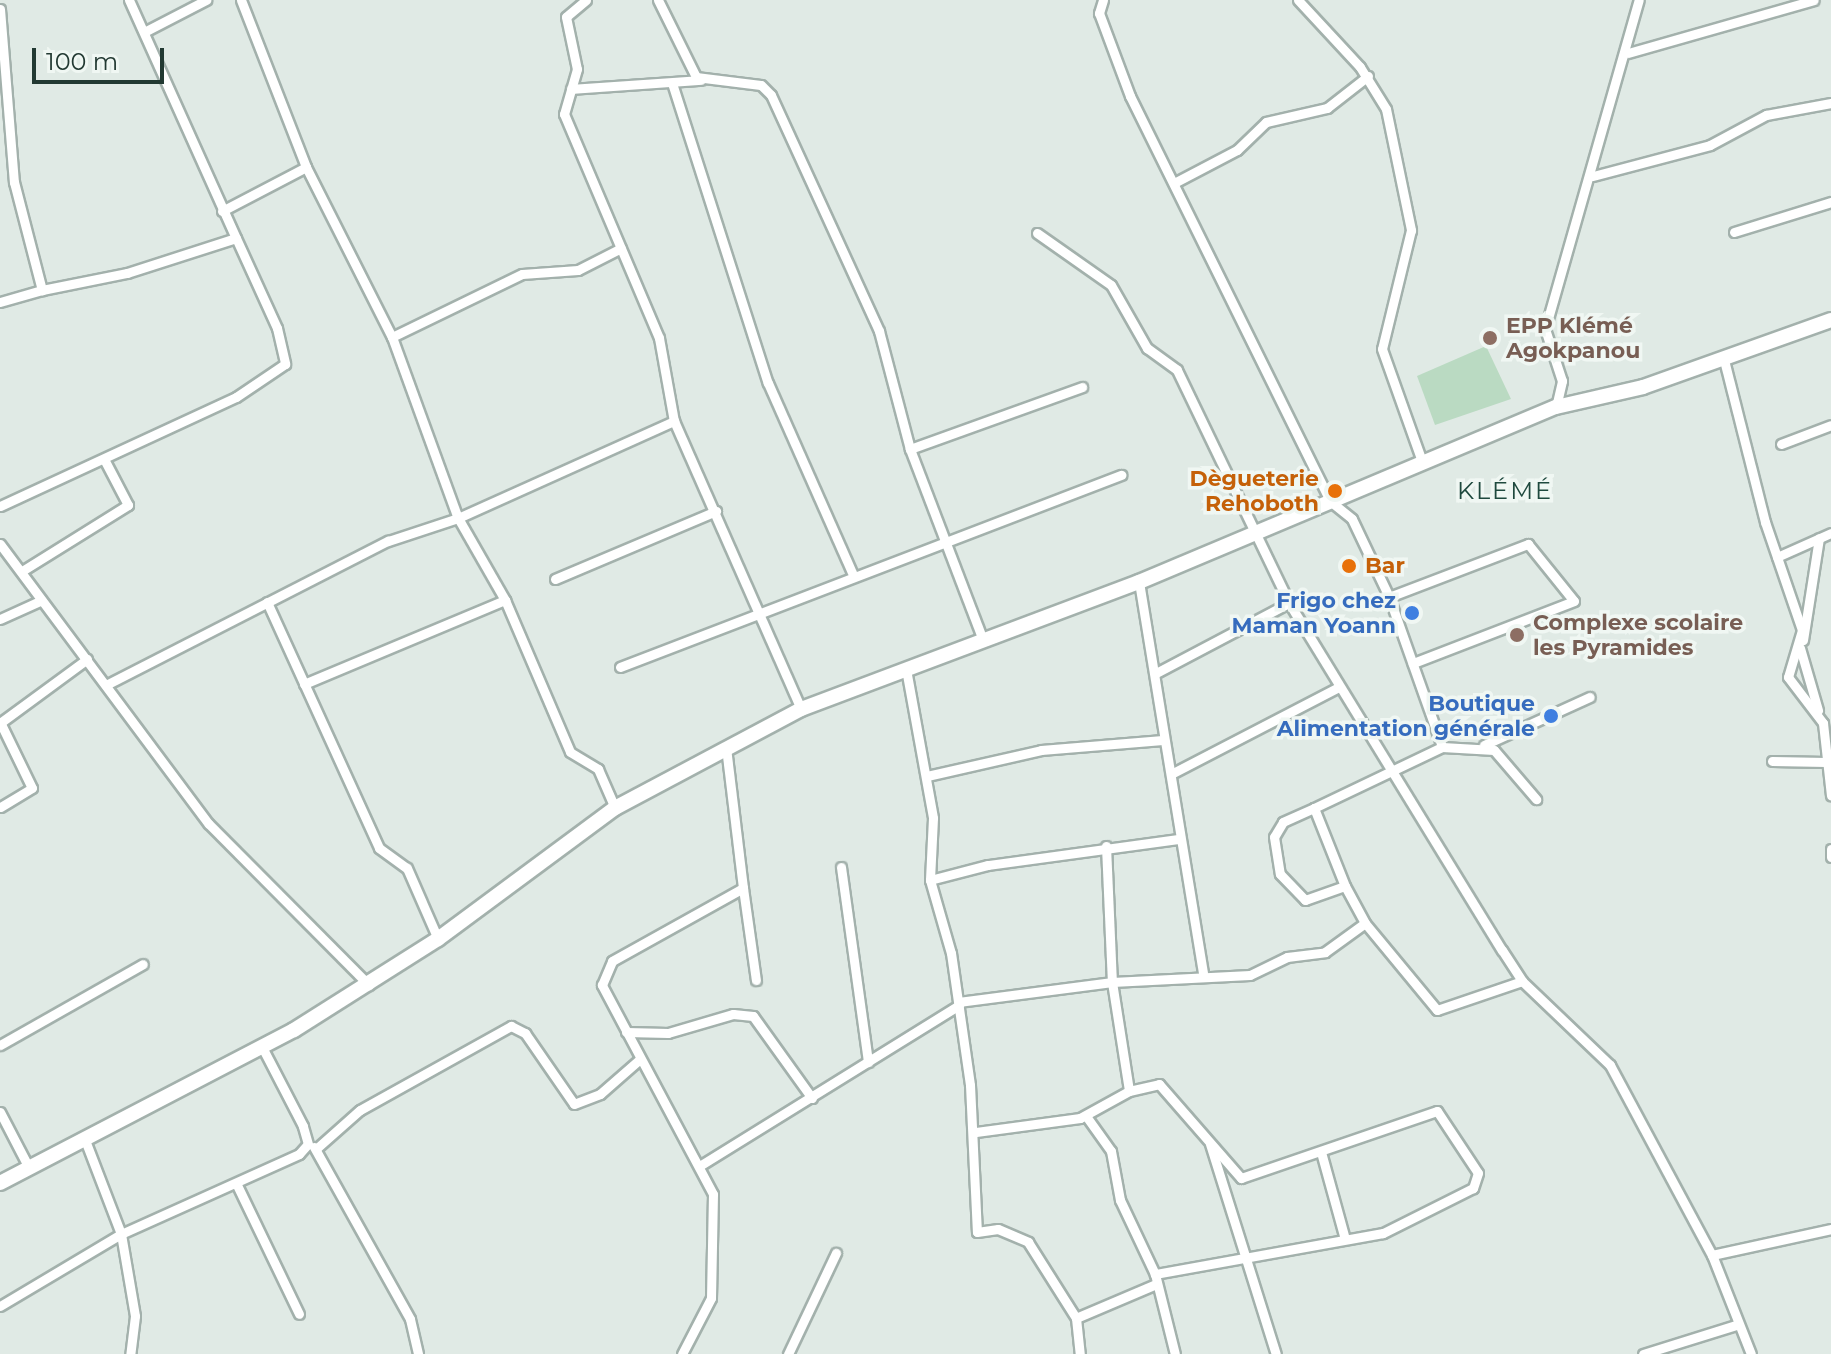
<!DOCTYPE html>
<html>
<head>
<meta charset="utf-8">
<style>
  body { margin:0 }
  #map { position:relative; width:1831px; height:1354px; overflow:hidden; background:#e0eae5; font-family:Montserrat,sans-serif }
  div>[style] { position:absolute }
  .green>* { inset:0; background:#badac2 }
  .roads { filter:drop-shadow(2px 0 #a3b1ac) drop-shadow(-2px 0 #a3b1ac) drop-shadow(0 2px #a3b1ac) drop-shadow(0 -2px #a3b1ac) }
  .street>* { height:9px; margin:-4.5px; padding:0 4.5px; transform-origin:4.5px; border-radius:4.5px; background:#fff }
  .secondary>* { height:14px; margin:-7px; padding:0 7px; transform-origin:7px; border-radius:7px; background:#fff }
  .dots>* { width:22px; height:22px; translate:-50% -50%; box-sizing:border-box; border:4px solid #f0f7f3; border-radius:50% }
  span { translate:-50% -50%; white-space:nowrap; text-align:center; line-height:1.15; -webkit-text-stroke:7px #f0f7f3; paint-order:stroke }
  .education-label { font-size:22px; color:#785e54; font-weight:700 }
  .left { translate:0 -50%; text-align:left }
  .food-label { font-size:22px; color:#c56008; font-weight:700 }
  .right { translate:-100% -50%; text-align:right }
  .shop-label { font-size:22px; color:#366cbe; font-weight:700 }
  .neighbourhood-label { font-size:24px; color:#1f493e; letter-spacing:2px }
  .scale { position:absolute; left:32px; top:48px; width:132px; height:36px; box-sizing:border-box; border:4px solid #223932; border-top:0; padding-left:10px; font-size:24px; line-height:28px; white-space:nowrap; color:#223932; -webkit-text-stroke:6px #f0f7f3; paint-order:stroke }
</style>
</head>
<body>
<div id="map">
  <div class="green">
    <i style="clip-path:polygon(1486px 346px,1511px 399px,1435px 425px,1417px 376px)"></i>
  </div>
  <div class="roads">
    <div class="street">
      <i style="left:129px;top:0;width:261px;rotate:65.8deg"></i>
      <i style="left:241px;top:0;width:179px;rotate:68.7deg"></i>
      <i style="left:306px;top:167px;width:191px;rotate:63.2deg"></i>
      <i style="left:392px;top:337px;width:193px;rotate:70deg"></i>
      <i style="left:458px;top:518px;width:95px;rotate:60.2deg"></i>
      <i style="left:505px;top:600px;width:165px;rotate:66.8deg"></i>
      <i style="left:570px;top:752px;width:33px;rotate:31deg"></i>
      <i style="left:598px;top:769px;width:43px;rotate:66.4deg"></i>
      <i style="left:586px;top:0;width:26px;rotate:140deg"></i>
      <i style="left:566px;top:17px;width:53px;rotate:78.1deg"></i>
      <i style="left:577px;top:69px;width:47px;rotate:106.1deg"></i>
      <i style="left:564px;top:114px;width:243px;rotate:67deg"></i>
      <i style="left:659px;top:338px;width:84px;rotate:79.8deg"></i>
      <i style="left:674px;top:421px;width:315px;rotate:66.2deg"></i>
      <i style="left:658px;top:0;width:86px;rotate:63.7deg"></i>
      <i style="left:696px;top:77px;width:65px;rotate:7deg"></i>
      <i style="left:761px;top:85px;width:14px;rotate:45deg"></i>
      <i style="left:771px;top:95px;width:260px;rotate:65.4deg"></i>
      <i style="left:879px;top:331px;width:122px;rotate:75.3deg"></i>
      <i style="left:910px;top:449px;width:202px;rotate:69.1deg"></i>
      <i style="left:1103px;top:0;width:14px;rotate:107deg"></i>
      <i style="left:1099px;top:13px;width:89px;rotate:69.5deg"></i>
      <i style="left:1130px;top:96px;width:452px;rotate:63.7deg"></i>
      <i style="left:1330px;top:501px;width:28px;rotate:39deg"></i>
      <i style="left:1352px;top:519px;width:86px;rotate:64.6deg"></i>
      <i style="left:1389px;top:597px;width:159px;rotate:70.5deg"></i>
      <i style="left:1298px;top:0;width:91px;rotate:47.2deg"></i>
      <i style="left:1360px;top:67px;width:49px;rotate:58.2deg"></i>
      <i style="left:1386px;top:109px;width:124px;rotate:78.3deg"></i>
      <i style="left:1411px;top:230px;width:122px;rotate:103.7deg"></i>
      <i style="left:1382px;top:349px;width:122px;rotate:70.4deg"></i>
      <i style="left:0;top:9px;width:174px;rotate:85.4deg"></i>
      <i style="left:14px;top:182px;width:112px;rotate:75.5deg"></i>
      <i style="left:42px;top:290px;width:87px;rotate:-11.3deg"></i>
      <i style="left:127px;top:273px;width:114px;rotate:-17.8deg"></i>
      <i style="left:236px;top:238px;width:99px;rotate:65.5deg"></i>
      <i style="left:277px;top:328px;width:37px;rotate:77deg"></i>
      <i style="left:285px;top:364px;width:59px;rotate:146deg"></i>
      <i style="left:236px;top:397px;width:260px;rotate:155.2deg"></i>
      <i style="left:146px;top:31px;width:68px;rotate:-27.3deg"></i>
      <i style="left:1628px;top:53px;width:193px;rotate:-15.9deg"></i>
      <i style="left:672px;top:83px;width:315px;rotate:72.3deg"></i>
      <i style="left:768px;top:383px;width:208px;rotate:66.1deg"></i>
      <i style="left:571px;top:89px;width:130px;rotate:-4deg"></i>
      <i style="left:1593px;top:176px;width:121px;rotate:-14.8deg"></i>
      <i style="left:1710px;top:145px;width:64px;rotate:-28.2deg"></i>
      <i style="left:1766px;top:115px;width:66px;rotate:-10.5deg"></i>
      <i style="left:1174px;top:183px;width:71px;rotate:-27.6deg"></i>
      <i style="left:1237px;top:150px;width:40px;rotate:-44deg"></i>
      <i style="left:1266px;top:122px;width:63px;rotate:-12.9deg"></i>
      <i style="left:1327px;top:108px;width:52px;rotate:-38deg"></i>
      <i style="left:222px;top:211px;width:95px;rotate:-27.6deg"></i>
      <i style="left:1734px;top:232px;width:102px;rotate:-17.2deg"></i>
      <i style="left:1037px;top:233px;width:90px;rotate:35.1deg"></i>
      <i style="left:1111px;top:285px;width:73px;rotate:60.3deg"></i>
      <i style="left:1147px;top:348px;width:37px;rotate:36deg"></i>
      <i style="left:1177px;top:370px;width:259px;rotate:64.3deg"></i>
      <i style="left:1289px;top:603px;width:407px;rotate:58.5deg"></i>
      <i style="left:1502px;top:950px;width:37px;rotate:57deg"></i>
      <i style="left:1522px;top:981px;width:122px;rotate:43.7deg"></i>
      <i style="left:1610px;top:1065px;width:216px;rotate:61.8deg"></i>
      <i style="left:1712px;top:1255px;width:106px;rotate:68.5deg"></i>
      <i style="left:0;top:302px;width:44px;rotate:-15.9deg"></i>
      <i style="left:392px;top:337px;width:144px;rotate:-25.9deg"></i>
      <i style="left:522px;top:274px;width:56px;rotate:-4.1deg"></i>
      <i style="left:578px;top:270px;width:48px;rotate:-27.1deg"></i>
      <i style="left:1723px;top:356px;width:171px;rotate:75.8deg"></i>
      <i style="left:1765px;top:522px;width:114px;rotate:71.1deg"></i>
      <i style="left:1802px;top:630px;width:49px;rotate:106.6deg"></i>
      <i style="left:1788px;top:677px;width:58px;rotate:52.7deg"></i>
      <i style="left:1823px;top:723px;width:73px;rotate:83.7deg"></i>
      <i style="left:1556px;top:407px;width:27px;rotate:-77deg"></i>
      <i style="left:1562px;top:381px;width:55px;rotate:-108.1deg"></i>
      <i style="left:1545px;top:329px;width:342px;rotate:-74.1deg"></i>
      <i style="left:1781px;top:444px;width:53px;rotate:-20.8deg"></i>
      <i style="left:910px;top:449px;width:183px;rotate:-19.8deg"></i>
      <i style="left:0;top:544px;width:349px;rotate:53.3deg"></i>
      <i style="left:209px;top:824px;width:227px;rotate:45.2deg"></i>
      <i style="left:1777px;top:557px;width:59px;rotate:-24deg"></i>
      <i style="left:22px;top:571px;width:125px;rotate:-31.9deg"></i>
      <i style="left:128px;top:505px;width:52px;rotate:-117.6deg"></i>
      <i style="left:555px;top:579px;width:175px;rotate:-22.9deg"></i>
      <i style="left:1139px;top:582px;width:396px;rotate:80.7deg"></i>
      <i style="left:1389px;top:597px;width:149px;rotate:-20.9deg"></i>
      <i style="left:1528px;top:544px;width:73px;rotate:51.1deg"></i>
      <i style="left:1574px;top:601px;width:173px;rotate:158.9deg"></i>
      <i style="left:267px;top:602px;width:270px;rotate:65.5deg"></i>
      <i style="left:379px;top:848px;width:34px;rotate:36deg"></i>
      <i style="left:407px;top:868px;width:77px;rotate:66.4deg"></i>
      <i style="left:0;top:619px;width:44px;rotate:-24.2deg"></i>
      <i style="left:1803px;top:640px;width:103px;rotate:-81.1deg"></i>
      <i style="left:1800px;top:648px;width:65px;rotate:73.8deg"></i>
      <i style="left:620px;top:667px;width:537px;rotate:-20.97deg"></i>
      <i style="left:906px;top:669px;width:151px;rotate:79.7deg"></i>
      <i style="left:933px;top:818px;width:62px;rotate:92.8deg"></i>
      <i style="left:930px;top:880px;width:76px;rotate:74deg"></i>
      <i style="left:951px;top:953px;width:133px;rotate:81.8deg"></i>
      <i style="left:970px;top:1085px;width:147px;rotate:87.3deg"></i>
      <i style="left:977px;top:1232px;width:21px;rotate:-8deg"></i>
      <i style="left:998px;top:1229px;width:33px;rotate:23deg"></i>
      <i style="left:1028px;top:1242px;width:90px;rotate:57.7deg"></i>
      <i style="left:1076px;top:1318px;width:87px;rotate:-23deg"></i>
      <i style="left:1156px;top:673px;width:150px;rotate:-27.8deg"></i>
      <i style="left:304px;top:684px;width:218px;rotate:-22.7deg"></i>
      <i style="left:106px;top:685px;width:317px;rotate:-27.1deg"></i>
      <i style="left:388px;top:541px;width:74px;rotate:-18.2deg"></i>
      <i style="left:458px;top:518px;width:237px;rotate:-24.2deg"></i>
      <i style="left:0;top:722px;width:73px;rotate:64.1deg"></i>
      <i style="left:32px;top:788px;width:37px;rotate:149deg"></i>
      <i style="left:0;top:723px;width:108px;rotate:-36.3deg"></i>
      <i style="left:1484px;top:745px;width:116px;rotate:-24.4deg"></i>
      <i style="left:1772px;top:761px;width:54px;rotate:1.1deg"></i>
      <i style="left:1171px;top:774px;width:189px;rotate:-27.4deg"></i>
      <i style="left:927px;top:776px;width:117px;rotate:-12.8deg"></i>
      <i style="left:1041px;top:750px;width:122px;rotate:-4.7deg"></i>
      <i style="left:1314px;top:808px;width:34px;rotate:156deg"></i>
      <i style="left:1283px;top:822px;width:17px;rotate:121deg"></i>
      <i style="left:1274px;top:837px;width:37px;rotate:81deg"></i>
      <i style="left:1280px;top:874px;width:36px;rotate:46deg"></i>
      <i style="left:1305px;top:900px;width:42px;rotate:-19.3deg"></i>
      <i style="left:1345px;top:886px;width:84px;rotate:-111.7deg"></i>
      <i style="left:1314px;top:808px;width:142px;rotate:-25.5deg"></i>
      <i style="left:1442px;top:747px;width:52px;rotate:3.3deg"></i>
      <i style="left:1494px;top:750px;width:65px;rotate:49.4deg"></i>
      <i style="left:1106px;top:846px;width:136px;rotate:87.5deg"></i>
      <i style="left:1112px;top:982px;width:138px;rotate:-2.9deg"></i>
      <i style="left:1250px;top:975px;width:41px;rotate:-25.9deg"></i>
      <i style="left:1287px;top:957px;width:38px;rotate:-7deg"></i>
      <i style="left:1325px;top:952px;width:49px;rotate:-35.9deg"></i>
      <i style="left:1831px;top:849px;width:8px;rotate:90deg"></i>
      <i style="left:841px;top:867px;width:197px;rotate:82.1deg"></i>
      <i style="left:930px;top:880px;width:60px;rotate:-14.5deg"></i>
      <i style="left:988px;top:865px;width:193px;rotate:-7.8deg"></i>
      <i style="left:1345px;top:886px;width:42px;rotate:61.6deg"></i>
      <i style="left:1365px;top:923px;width:113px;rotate:50.4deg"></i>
      <i style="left:1437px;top:1010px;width:90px;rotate:-18.8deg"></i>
      <i style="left:743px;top:888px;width:93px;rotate:82deg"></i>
      <i style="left:959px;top:1002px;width:154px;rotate:-7.4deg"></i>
      <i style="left:1112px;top:982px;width:110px;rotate:81.1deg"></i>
      <i style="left:1129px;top:1091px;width:31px;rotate:-13deg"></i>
      <i style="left:1159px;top:1084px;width:125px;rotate:48.9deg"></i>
      <i style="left:1241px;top:1178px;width:207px;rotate:-18.9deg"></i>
      <i style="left:1437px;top:1111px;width:74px;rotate:56.5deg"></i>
      <i style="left:1478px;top:1173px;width:16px;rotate:108deg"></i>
      <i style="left:1473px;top:1188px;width:101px;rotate:153.4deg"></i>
      <i style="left:1383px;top:1233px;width:232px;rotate:169.8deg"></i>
      <i style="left:626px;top:1032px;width:42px;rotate:1.4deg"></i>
      <i style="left:668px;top:1033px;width:68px;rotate:-16.3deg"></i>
      <i style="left:733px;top:1014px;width:20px;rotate:6deg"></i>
      <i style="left:753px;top:1016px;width:101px;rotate:54.3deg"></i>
      <i style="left:0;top:1045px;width:164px;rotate:-29.5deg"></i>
      <i style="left:0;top:1112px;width:63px;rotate:62.6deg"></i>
      <i style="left:1086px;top:1116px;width:43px;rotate:54.5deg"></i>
      <i style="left:1111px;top:1151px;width:50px;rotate:79.6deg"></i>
      <i style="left:1120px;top:1200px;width:82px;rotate:64.7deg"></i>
      <i style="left:1155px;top:1274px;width:82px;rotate:76deg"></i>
      <i style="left:976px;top:1132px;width:105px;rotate:-7.7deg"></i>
      <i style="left:1080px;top:1118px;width:56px;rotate:-28.9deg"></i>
      <i style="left:85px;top:1140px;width:101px;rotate:69deg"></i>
      <i style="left:121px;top:1234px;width:83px;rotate:80.3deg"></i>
      <i style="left:135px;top:1316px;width:38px;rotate:97deg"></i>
      <i style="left:1210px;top:1144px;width:220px;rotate:72.6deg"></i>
      <i style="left:314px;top:1147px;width:197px;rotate:60.8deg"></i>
      <i style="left:410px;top:1319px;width:36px;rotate:77deg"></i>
      <i style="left:317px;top:1148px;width:57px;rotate:-41.5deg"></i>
      <i style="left:360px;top:1110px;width:173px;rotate:-29.1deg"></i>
      <i style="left:511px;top:1026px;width:16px;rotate:27deg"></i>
      <i style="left:525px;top:1033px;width:86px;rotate:55.4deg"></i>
      <i style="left:574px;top:1104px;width:28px;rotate:-21deg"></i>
      <i style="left:600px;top:1094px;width:53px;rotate:-41.2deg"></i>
      <i style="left:1321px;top:1152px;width:90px;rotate:74.6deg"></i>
      <i style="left:701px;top:1165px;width:304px;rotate:-31.8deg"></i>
      <i style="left:237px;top:1185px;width:143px;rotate:64.3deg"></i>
      <i style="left:1712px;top:1255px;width:122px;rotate:-12.3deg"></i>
      <i style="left:0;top:1306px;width:141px;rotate:-30.8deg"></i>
      <i style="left:121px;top:1234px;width:195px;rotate:-24.2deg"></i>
      <i style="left:299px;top:1154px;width:13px;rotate:-48deg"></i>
      <i style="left:308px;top:1144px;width:19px;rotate:-106deg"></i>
      <i style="left:303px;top:1126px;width:89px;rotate:-117.4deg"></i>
      <i style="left:1076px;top:1318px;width:36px;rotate:84deg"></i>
      <i style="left:682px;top:1354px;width:63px;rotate:-62.6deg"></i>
      <i style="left:711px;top:1298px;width:104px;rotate:-88.9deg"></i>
      <i style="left:713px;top:1194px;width:237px;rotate:-118deg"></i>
      <i style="left:602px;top:985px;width:26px;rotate:-67deg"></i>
      <i style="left:612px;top:961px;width:150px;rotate:-29.1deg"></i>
      <i style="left:743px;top:888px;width:142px;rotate:-96.9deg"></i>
      <i style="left:788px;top:1354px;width:112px;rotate:-64.6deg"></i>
      <i style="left:1643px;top:1354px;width:97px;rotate:-17.3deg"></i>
    </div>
    <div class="secondary">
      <i style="left:0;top:1183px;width:331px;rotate:-27.5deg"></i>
      <i style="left:294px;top:1030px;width:170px;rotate:-32.3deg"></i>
      <i style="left:438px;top:939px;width:220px;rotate:-36.5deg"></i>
      <i style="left:615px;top:808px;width:211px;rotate:-28deg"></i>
      <i style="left:801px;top:709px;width:361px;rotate:-20.6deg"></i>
      <i style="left:1139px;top:582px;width:452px;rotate:-22.8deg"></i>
      <i style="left:1556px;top:407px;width:89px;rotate:-12.9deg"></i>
      <i style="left:1643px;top:387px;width:200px;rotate:-19.6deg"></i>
    </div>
  </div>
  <div class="dots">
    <i style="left:1490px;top:338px;background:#8d6e63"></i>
    <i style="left:1335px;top:491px;background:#e8710a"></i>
    <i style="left:1349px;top:566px;background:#e8710a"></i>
    <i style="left:1412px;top:613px;background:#3f7fe0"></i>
    <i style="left:1517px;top:635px;background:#8d6e63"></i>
    <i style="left:1551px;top:716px;background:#3f7fe0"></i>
  </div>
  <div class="education-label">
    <span class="left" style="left:1506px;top:338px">EPP Klémé<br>Agokpanou</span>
    <span class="left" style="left:1533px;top:635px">Complexe scolaire<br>les Pyramides</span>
  </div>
  <div class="food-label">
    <span class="right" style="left:1319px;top:491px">Dègueterie<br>Rehoboth</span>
    <span class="left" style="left:1365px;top:566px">Bar</span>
  </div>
  <div class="shop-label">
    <span class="right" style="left:1396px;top:613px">Frigo chez<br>Maman Yoann</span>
    <span class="right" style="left:1535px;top:716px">Boutique<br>Alimentation générale</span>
  </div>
  <div class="neighbourhood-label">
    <span style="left:1505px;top:491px">KLÉMÉ</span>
  </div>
  <div class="scale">100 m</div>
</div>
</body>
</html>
